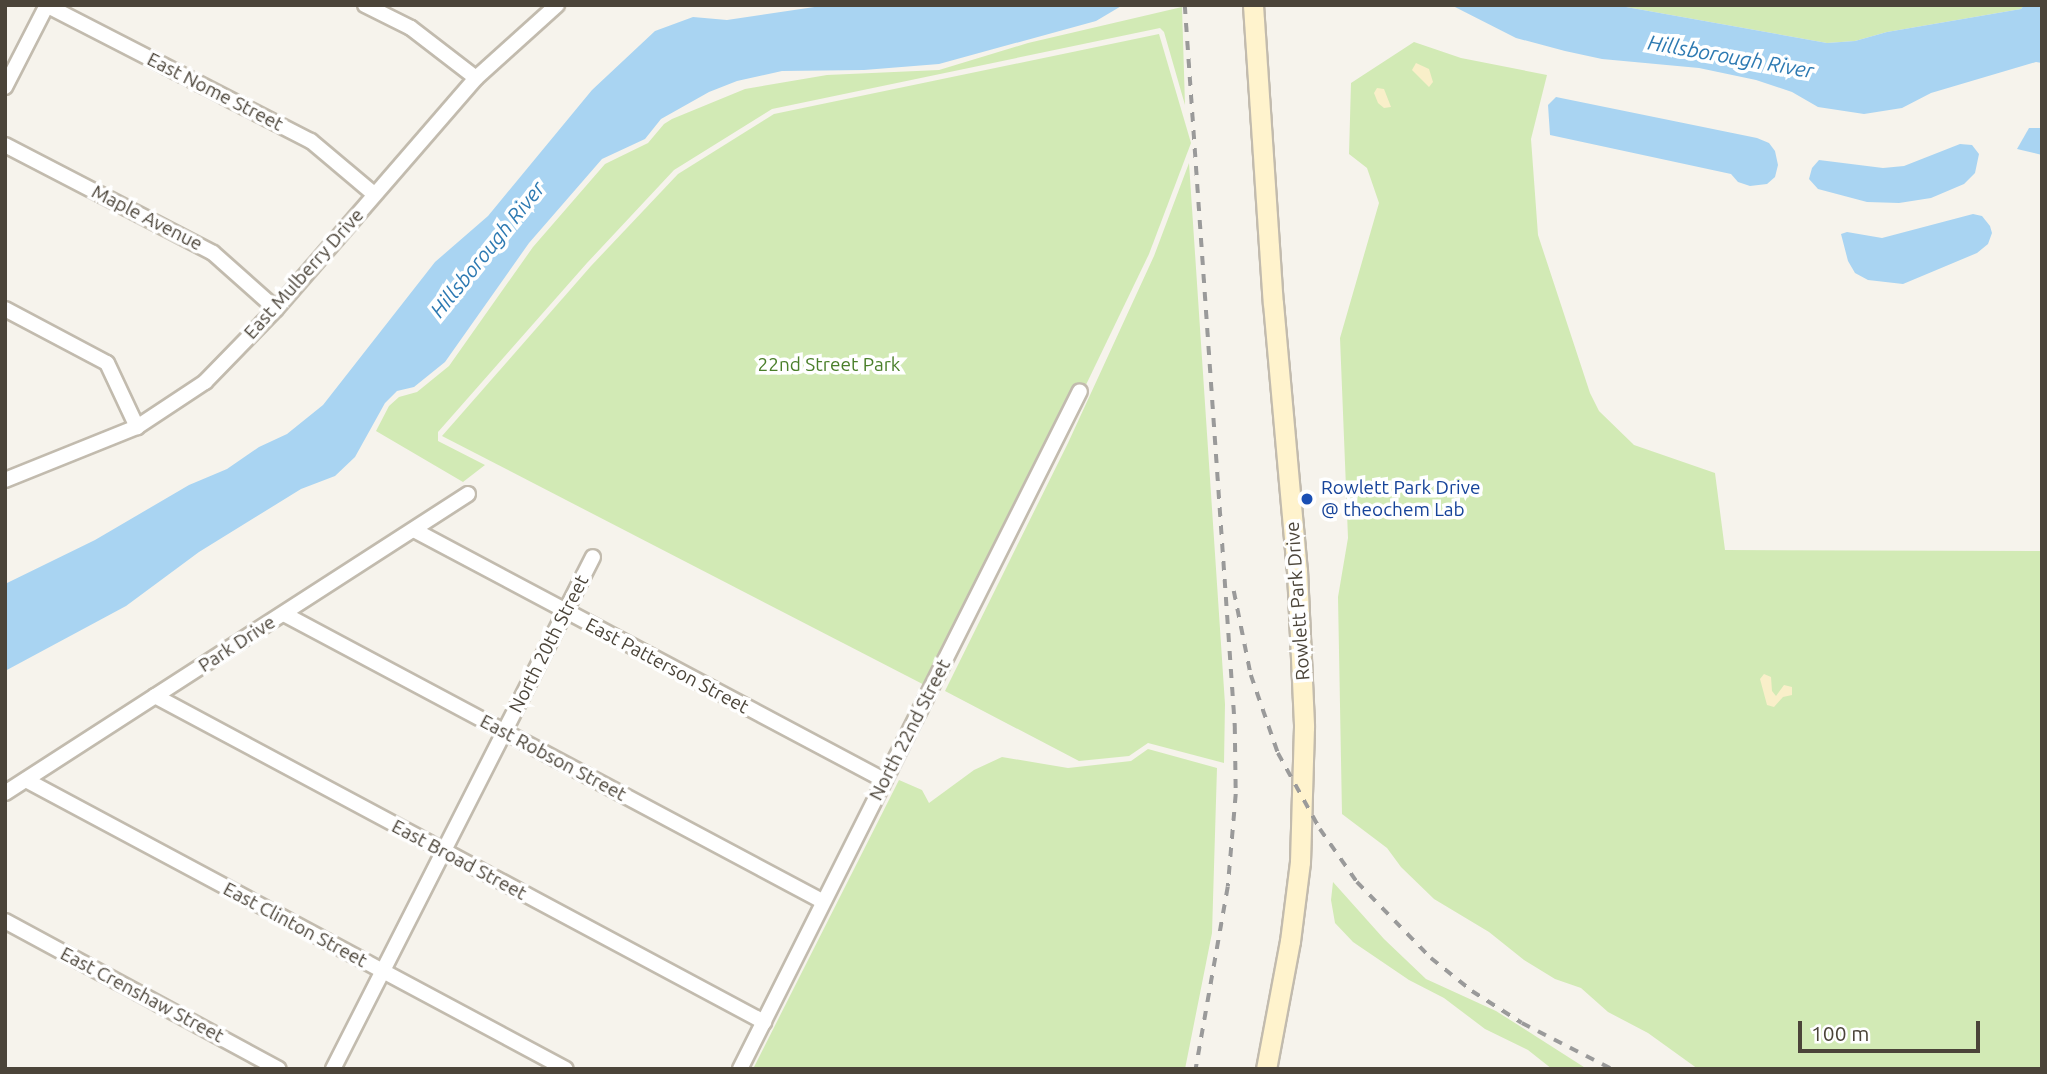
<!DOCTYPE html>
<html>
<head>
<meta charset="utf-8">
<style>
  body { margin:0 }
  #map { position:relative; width:2047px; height:1074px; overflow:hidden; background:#f6f3ec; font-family:Ubuntu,sans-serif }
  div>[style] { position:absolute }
  .green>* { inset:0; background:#d2eab5 }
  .sand>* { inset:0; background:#f9efc9 }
  .water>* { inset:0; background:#a9d4f2 }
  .roads { filter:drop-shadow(2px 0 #c2bbae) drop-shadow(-2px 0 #c2bbae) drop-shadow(0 2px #c2bbae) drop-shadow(0 -2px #c2bbae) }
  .street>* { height:14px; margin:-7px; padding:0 7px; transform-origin:7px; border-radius:7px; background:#fff }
  .secondary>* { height:19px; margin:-9.5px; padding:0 9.5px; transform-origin:9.5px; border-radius:9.5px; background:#fff3cd }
  .rail>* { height:3.5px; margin-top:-1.75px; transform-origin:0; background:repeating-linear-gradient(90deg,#9a9a9a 0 9px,transparent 0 18px) }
  .dots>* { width:19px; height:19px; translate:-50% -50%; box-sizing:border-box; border:4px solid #fff; border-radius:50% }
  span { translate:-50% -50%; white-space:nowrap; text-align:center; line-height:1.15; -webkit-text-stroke:7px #fff; paint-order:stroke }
  .street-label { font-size:19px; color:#4b4439 }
  .park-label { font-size:19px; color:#4a7f2a }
  .transit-label { font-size:19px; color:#164399 }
  .left { translate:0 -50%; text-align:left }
  .water-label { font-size:21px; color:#2e7ab2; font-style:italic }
  .frame { position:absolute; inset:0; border:7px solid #4b4439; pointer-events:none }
  .scale { position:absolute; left:1798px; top:1021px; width:182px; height:32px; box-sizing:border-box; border:4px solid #4b4439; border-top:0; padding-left:9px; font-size:21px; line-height:24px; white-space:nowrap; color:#4b4439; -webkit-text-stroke:5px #fff; paint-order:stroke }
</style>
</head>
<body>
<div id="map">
  <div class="green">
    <i style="clip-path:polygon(1615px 5px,2024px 5px,2021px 9px,1887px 32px,1855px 41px,1827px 43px)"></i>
    <i style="clip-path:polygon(1182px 7px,1185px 105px,1164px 32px,1160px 28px,772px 109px,674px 170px,587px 263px,438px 432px,438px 441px,485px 465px,463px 482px,376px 431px,389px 406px,399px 397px,417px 392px,449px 366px,533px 247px,605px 164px,648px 143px,664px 124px,672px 119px,745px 89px,827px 75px,939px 70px,1028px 43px)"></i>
    <i style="clip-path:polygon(1159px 34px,1191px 143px,1149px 254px,938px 692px,442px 436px,591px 266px,678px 174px,774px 114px)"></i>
    <i style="clip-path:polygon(1414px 42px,1461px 58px,1547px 75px,1531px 139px,1538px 235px,1590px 393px,1599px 411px,1634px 445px,1715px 473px,1725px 550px,2042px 551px,2042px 1069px,1698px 1069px,1648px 1033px,1608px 1012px,1581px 988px,1555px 979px,1524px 960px,1489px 932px,1434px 899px,1401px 867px,1387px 848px,1342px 814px,1338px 597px,1348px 538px,1340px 338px,1379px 203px,1367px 168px,1349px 154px,1351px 83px)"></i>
    <i style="clip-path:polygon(1189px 163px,1225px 704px,1224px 763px,1148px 743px,1129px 756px,1079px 761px,945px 691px,1068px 443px,1154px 256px)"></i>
    <i style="clip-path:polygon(1148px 749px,1217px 768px,1212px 933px,1185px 1069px,753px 1069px,899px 780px,922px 790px,929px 803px,974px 770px,1002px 757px,1068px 768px,1131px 761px)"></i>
    <i style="clip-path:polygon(1333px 882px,1384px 939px,1426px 979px,1496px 1011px,1587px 1069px,1552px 1069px,1528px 1050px,1485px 1029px,1444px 998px,1409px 980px,1353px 942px,1335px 923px,1331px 900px)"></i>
  </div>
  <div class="sand">
    <i style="clip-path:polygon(1416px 63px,1429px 69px,1433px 82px,1429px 87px,1412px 70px)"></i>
    <i style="clip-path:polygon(1377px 88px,1384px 89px,1391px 107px,1384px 108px,1378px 103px,1374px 93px)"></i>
    <i style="clip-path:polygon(1764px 674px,1771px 677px,1772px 691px,1776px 696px,1784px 685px,1792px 687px,1792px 695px,1783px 697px,1774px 707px,1767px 705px,1760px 679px)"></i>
  </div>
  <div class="water">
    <i style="clip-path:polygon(828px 5px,1123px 5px,1096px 21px,939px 64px,864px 70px,782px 71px,737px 81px,709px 92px,661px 119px,645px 139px,602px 159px,529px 243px,445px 362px,414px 387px,397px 391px,385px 403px,355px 457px,335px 476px,301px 489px,199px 552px,126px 606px,5px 671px,5px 584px,95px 540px,189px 485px,227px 469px,259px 447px,287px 434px,323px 405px,435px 262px,488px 216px,592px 90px,655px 31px,693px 17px,727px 20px)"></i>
    <i style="clip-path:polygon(1451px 5px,1615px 5px,1827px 43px,1855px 41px,1887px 32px,2021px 9px,2024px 5px,2042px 5px,2042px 63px,2036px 62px,1931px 93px,1902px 108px,1864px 114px,1818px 107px,1792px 92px,1756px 80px,1699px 68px,1602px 59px,1565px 51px,1516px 38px)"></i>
    <i style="clip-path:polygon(1556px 97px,1757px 138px,1769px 143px,1775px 151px,1778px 165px,1775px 177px,1767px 184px,1750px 186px,1738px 182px,1731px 174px,1550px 135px,1548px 105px)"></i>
    <i style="clip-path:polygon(2029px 128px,2042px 128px,2042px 155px,2017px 149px)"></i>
    <i style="clip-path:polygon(1960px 144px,1972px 145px,1979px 154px,1975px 173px,1964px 184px,1931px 198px,1899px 203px,1867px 202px,1818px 189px,1809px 179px,1812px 168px,1819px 160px,1883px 168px,1904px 166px)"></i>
    <i style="clip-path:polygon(1973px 214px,1982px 216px,1990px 226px,1992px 233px,1988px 244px,1977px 253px,1903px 284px,1868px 280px,1855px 273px,1848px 261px,1841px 234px,1847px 232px,1882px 238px)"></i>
  </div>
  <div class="roads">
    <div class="street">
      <i style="left:46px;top:5px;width:298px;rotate:27.2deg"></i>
      <i style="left:311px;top:141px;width:82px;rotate:40.1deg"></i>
      <i style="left:365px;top:5px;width:51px;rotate:26.6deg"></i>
      <i style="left:411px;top:28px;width:82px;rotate:37.6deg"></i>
      <i style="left:5px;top:87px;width:92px;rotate:-62.9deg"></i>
      <i style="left:5px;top:145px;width:234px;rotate:27.4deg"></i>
      <i style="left:213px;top:253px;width:84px;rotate:41.6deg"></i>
      <i style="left:5px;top:309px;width:115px;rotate:27.9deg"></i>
      <i style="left:107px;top:363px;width:71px;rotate:64.9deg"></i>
      <i style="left:5px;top:480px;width:142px;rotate:-21.9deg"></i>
      <i style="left:137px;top:427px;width:82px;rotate:-33.5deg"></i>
      <i style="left:205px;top:382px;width:102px;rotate:-45.8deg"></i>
      <i style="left:276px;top:309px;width:306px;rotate:-49.1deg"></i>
      <i style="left:476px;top:78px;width:109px;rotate:-42deg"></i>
      <i style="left:414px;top:530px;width:532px;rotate:28.01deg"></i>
      <i style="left:284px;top:614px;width:610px;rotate:28.08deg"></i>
      <i style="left:155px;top:696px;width:691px;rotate:28.16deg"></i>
      <i style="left:26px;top:780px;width:612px;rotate:28.16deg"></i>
      <i style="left:5px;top:793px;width:551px;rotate:-32.85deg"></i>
      <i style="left:5px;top:921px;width:311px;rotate:28.4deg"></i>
      <i style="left:333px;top:1069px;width:574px;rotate:-63.08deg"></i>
      <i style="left:740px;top:1069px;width:758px;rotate:-63.37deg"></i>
    </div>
    <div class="secondary">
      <i style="left:1253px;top:5px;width:299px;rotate:86.2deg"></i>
      <i style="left:1273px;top:303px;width:268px;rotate:84.9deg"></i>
      <i style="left:1297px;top:570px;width:157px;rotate:87.4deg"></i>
      <i style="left:1304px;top:727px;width:135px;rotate:91.7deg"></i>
      <i style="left:1300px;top:862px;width:80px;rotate:97.2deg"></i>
      <i style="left:1290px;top:941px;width:130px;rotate:100.6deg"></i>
    </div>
  </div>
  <div class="rail">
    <i style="left:1185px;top:5px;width:722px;rotate:86.03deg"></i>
    <i style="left:1235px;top:725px;width:69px;rotate:89.2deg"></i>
    <i style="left:1236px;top:794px;width:93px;rotate:94.9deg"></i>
    <i style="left:1228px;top:887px;width:185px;rotate:100deg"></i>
    <i style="left:1234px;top:591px;width:86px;rotate:78.6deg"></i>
    <i style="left:1251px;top:675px;width:83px;rotate:70.9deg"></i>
    <i style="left:1278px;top:753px;width:87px;rotate:61.1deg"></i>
    <i style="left:1320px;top:829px;width:65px;rotate:55.1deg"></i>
    <i style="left:1357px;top:882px;width:106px;rotate:45.8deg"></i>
    <i style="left:1431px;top:958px;width:53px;rotate:38.8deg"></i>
    <i style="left:1472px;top:991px;width:59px;rotate:32.6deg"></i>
    <i style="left:1522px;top:1023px;width:101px;rotate:27.1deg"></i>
  </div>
  <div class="dots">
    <i style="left:1307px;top:499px;background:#1a4fb4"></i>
  </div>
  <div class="street-label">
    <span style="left:215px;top:92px;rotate:27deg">East Nome Street</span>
    <span style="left:147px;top:218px;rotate:27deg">Maple Avenue</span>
    <span style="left:304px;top:274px;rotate:-48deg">East Mulberry Drive</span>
    <span style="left:1298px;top:601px;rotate:-94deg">Rowlett Park Drive</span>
    <span style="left:237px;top:644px;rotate:-33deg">Park Drive</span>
    <span style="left:549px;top:644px;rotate:-63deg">North 20th Street</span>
    <span style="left:667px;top:666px;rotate:28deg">East Patterson Street</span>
    <span style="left:910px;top:730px;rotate:-63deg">North 22nd Street</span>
    <span style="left:553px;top:758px;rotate:28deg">East Robson Street</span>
    <span style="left:459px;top:860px;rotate:28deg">East Broad Street</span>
    <span style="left:295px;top:925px;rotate:28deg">East Clinton Street</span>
    <span style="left:142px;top:995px;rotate:28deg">East Crenshaw Street</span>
  </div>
  <div class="park-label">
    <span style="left:829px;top:365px">22nd Street Park</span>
  </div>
  <div class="transit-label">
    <span class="left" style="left:1321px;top:499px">Rowlett Park Drive<br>@ theochem Lab</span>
  </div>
  <div class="water-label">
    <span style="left:1731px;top:56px;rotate:10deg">Hillsborough River</span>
    <span style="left:487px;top:249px;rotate:-51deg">Hillsborough River</span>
  </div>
  <div class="frame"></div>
  <div class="scale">100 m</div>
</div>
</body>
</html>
